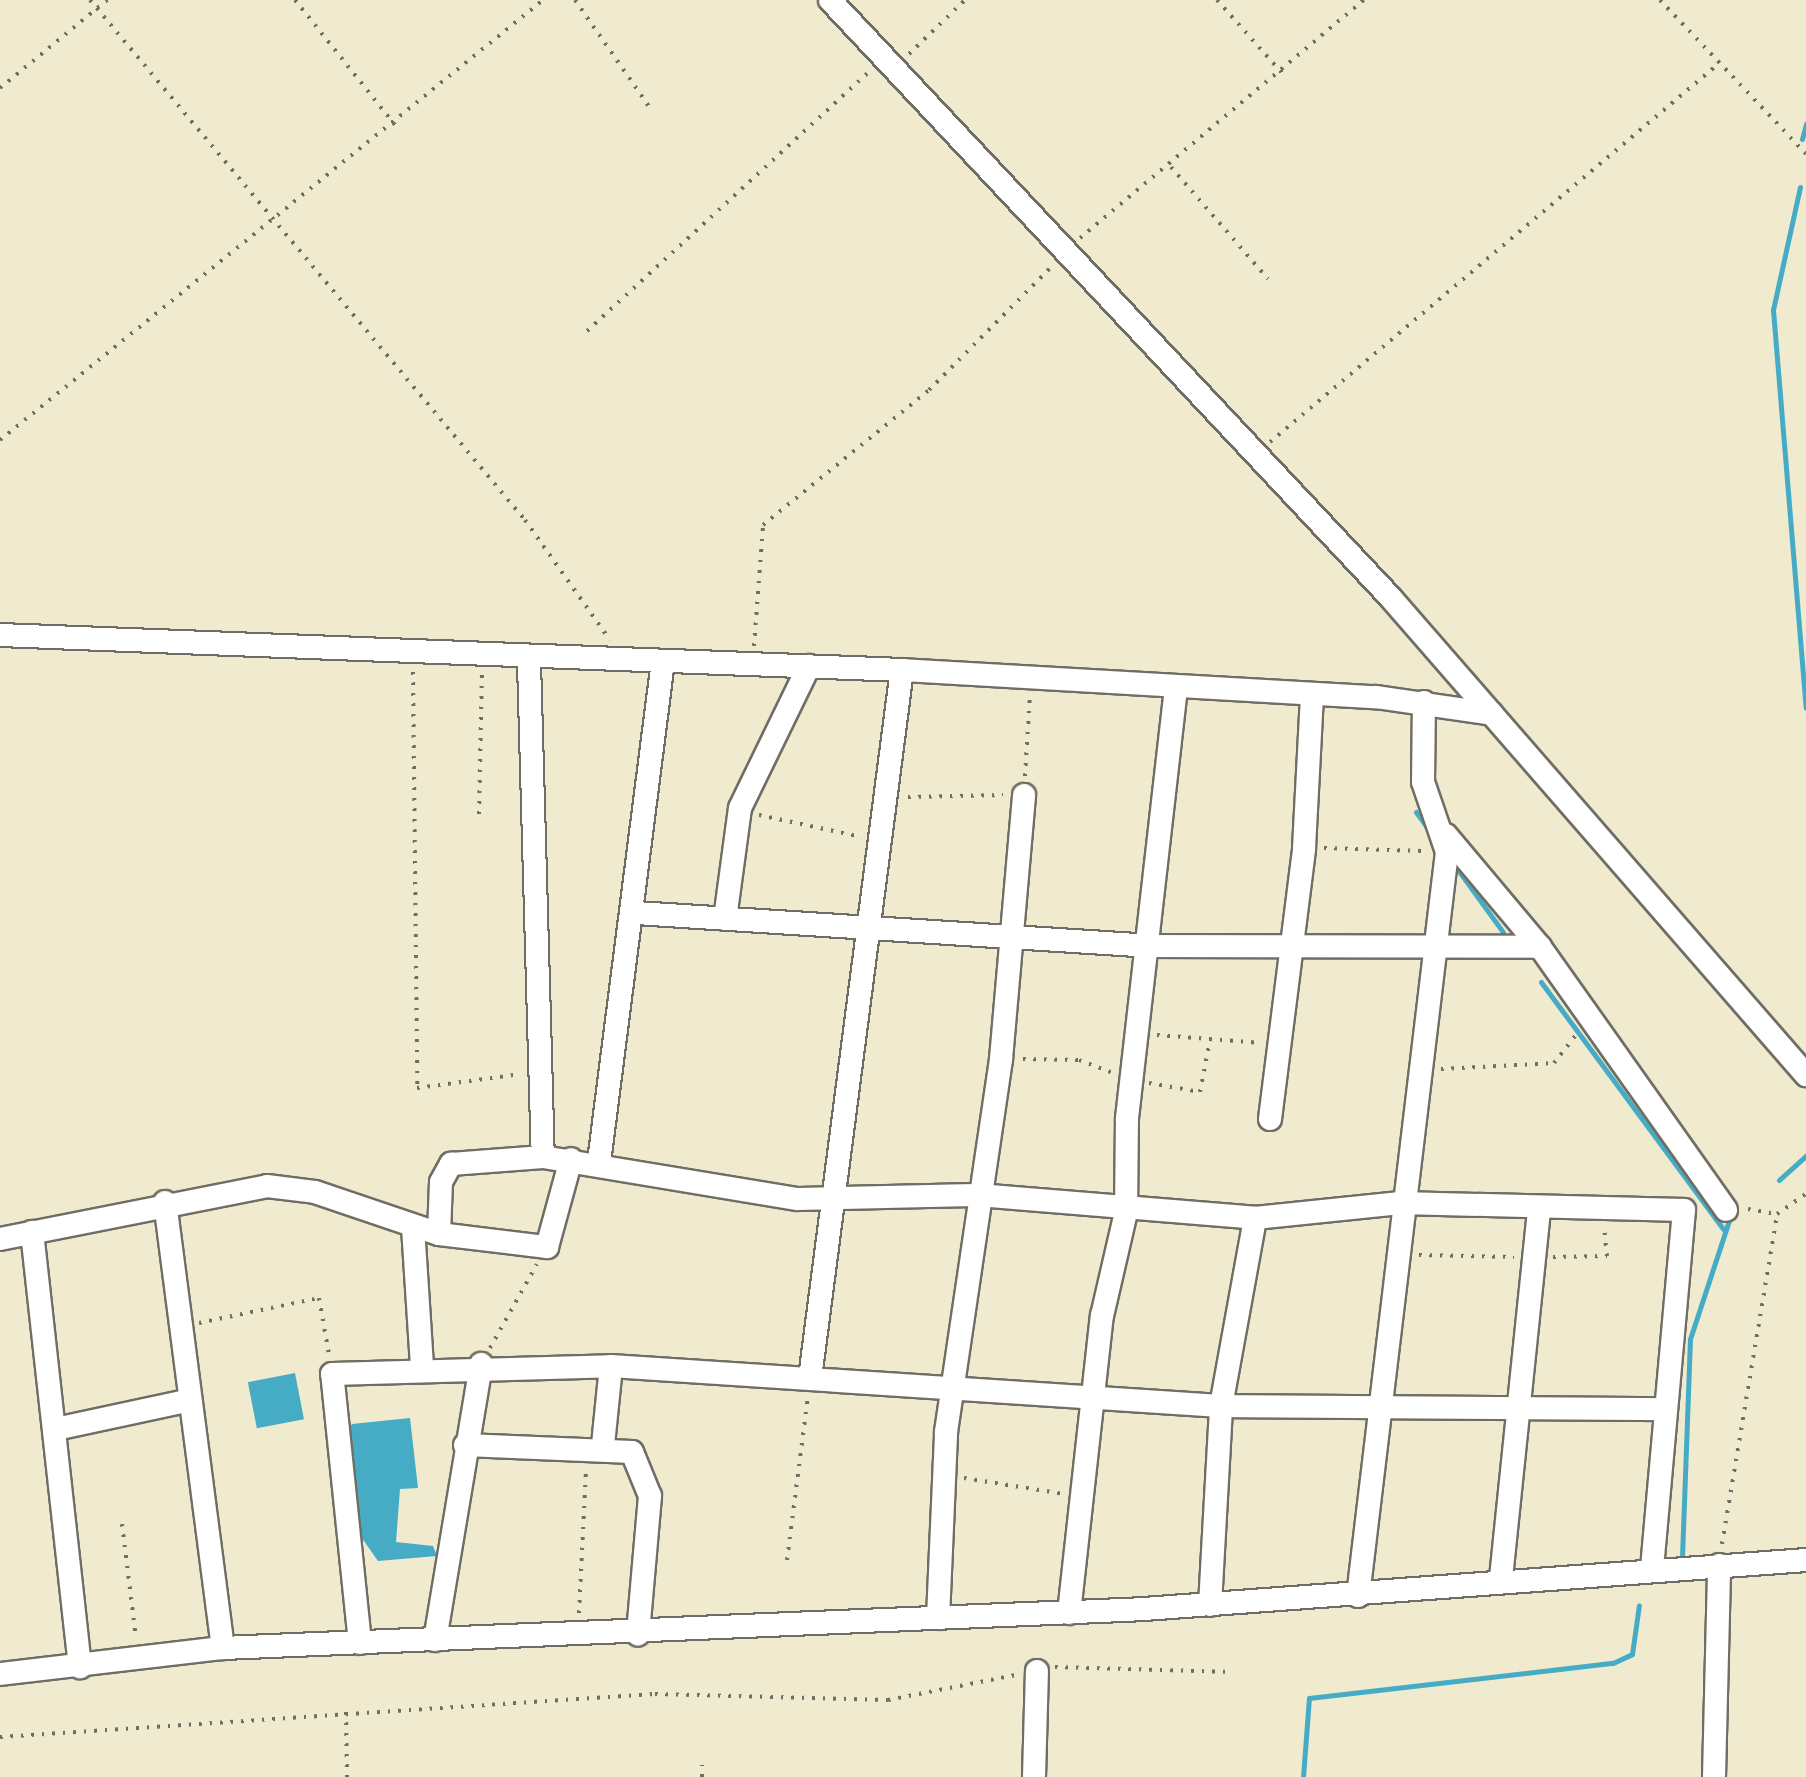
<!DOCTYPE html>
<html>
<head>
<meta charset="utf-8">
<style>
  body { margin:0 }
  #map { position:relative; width:1806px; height:1777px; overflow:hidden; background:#f0eacf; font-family:"Comic Neue",sans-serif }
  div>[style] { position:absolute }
  .water>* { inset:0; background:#46acc6; transform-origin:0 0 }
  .stream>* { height:5px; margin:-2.5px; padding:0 2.5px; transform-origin:2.5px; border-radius:2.5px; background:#46acc6 }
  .path>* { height:4px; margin-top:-2px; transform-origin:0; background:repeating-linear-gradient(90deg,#706e64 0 2.5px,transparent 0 10.5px) }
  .roads { filter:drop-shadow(2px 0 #706e64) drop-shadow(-2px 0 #706e64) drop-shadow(0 2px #706e64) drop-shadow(0 -2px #706e64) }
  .minor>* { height:22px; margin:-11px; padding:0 11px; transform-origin:11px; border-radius:11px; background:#fff }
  span { translate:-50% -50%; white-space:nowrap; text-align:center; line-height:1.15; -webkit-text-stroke:8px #fcf5e5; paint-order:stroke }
</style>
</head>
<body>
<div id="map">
  <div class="water">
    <i style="left:295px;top:1373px;width:47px;height:48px;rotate:79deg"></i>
    <i style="clip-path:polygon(410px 1418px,418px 1488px,400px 1489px,396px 1542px,433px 1546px,437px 1556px,378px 1561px,359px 1534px,343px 1435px,352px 1424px)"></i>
  </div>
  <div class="stream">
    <i style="left:1802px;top:139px;width:16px;rotate:-75deg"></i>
    <i style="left:1800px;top:187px;width:126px;rotate:102.4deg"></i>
    <i style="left:1773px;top:310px;width:399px;rotate:85.3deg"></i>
    <i style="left:1416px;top:812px;width:22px;rotate:54deg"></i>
    <i style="left:1453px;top:863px;width:85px;rotate:54.1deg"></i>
    <i style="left:1541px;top:982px;width:307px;rotate:53.6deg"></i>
    <i style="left:1779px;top:1180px;width:36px;rotate:-42deg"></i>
    <i style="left:1682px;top:1557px;width:218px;rotate:-87.9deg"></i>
    <i style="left:1690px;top:1339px;width:128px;rotate:-71.8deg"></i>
    <i style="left:1303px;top:1777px;width:79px;rotate:-85.7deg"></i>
    <i style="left:1309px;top:1698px;width:306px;rotate:-6.6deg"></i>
    <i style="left:1613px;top:1663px;width:21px;rotate:-25deg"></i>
    <i style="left:1632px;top:1654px;width:49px;rotate:-81.9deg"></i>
  </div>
  <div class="path">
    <i style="left:90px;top:0;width:678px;rotate:50.09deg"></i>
    <i style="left:525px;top:520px;width:147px;rotate:54.7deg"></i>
    <i style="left:295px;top:0;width:161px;rotate:51.3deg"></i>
    <i style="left:575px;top:0;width:131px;rotate:55.2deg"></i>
    <i style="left:1217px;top:0;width:98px;rotate:48.3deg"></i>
    <i style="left:1660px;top:0;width:212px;rotate:46.5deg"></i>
    <i style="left:909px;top:54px;width:78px;rotate:-44deg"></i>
    <i style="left:0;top:88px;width:139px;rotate:-39.4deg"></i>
    <i style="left:1171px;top:167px;width:148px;rotate:49.1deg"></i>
    <i style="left:1080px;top:238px;width:371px;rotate:-40deg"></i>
    <i style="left:587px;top:331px;width:386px;rotate:-42.6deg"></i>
    <i style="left:0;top:440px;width:699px;rotate:-39.02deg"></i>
    <i style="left:1270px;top:442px;width:585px;rotate:-40.14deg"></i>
    <i style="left:754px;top:646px;width:121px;rotate:-85.7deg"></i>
    <i style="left:763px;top:525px;width:214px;rotate:-39.1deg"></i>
    <i style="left:929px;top:390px;width:175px;rotate:-45.2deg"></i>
    <i style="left:413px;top:672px;width:416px;rotate:89.4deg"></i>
    <i style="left:417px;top:1088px;width:104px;rotate:-7.7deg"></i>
    <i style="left:1025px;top:776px;width:81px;rotate:-86.5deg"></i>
    <i style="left:908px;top:797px;width:95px;rotate:-1.2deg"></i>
    <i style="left:479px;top:814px;width:140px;rotate:-88.8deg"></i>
    <i style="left:759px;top:815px;width:105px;rotate:12.1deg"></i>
    <i style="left:1324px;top:848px;width:100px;rotate:1.7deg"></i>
    <i style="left:1157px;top:1035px;width:105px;rotate:4.4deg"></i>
    <i style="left:1023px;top:1059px;width:56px;rotate:1deg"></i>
    <i style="left:1079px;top:1060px;width:34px;rotate:21deg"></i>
    <i style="left:1441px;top:1069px;width:113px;rotate:-3deg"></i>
    <i style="left:1554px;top:1063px;width:37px;rotate:-52deg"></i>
    <i style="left:1149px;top:1083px;width:52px;rotate:10deg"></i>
    <i style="left:1200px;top:1092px;width:48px;rotate:-79.2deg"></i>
    <i style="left:1748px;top:1209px;width:29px;rotate:10deg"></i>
    <i style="left:1419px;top:1255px;width:95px;rotate:1.2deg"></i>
    <i style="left:1553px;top:1257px;width:54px;rotate:-1.1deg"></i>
    <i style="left:1607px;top:1256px;width:28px;rotate:-96deg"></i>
    <i style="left:199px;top:1323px;width:123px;rotate:-11.8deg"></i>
    <i style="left:319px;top:1298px;width:58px;rotate:80deg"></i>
    <i style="left:490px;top:1348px;width:96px;rotate:-60.8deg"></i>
    <i style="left:964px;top:1478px;width:101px;rotate:9.1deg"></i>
    <i style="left:122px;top:1524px;width:115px;rotate:83deg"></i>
    <i style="left:1722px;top:1544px;width:335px;rotate:-80.5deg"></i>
    <i style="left:1777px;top:1214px;width:35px;rotate:-35deg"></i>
    <i style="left:787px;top:1560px;width:165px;rotate:-82.7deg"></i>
    <i style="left:579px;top:1613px;width:141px;rotate:-87.2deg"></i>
    <i style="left:1055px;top:1667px;width:178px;rotate:1.6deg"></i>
    <i style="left:346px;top:1712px;width:65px;rotate:89.1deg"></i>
    <i style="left:0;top:1737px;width:656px;rotate:-3.76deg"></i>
    <i style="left:655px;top:1694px;width:233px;rotate:1.5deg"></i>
    <i style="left:888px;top:1700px;width:130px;rotate:-11.1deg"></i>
    <i style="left:702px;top:1777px;width:12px;rotate:-90deg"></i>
  </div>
  <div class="roads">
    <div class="minor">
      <i style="left:830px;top:0;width:819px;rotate:46.83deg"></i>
      <i style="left:1390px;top:597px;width:634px;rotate:48.97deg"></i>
      <i style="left:0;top:635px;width:903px;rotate:2.22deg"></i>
      <i style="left:902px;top:670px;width:475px;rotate:3.3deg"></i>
      <i style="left:1376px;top:697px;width:117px;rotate:8.3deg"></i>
      <i style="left:529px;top:662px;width:495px;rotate:88.4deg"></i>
      <i style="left:1446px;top:835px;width:146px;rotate:50deg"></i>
      <i style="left:1540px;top:947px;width:322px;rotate:54.7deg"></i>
      <i style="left:636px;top:913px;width:517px;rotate:3.66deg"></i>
      <i style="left:1152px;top:946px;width:388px;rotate:0.1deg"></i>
      <i style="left:725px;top:919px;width:112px;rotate:-82.3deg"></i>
      <i style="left:740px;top:808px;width:158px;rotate:-64.1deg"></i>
      <i style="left:1270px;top:1119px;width:273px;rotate:-82.8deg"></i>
      <i style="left:1304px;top:848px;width:154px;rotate:-87deg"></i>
      <i style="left:599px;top:1162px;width:505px;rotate:-82.72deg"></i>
      <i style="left:165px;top:1202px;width:450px;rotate:82.6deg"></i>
      <i style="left:413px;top:1227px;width:141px;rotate:86.3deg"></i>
      <i style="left:32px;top:1232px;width:438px;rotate:83.7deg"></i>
      <i style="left:439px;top:1234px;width:52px;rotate:-87.8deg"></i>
      <i style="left:441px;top:1182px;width:21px;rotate:-61deg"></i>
      <i style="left:451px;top:1164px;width:92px;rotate:-4.4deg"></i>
      <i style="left:543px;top:1157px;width:258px;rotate:9.4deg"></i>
      <i style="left:798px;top:1199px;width:180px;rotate:-1.3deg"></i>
      <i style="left:978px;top:1195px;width:278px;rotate:4.7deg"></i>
      <i style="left:1255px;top:1218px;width:146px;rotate:-5.9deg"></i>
      <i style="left:1400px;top:1203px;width:284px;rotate:1.4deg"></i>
      <i style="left:1684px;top:1210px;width:360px;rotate:95.1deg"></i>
      <i style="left:0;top:1239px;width:272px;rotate:-11.2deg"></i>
      <i style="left:267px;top:1186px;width:48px;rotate:7.1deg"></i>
      <i style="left:315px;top:1192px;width:131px;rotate:18.7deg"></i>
      <i style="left:439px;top:1234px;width:109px;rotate:6.9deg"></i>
      <i style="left:547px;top:1247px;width:91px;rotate:-74.7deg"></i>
      <i style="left:810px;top:1378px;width:714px;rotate:-82.6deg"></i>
      <i style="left:56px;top:1429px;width:134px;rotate:-12.1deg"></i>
      <i style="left:465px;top:1445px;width:167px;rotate:2.4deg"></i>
      <i style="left:632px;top:1452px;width:48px;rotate:67.8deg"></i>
      <i style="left:650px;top:1496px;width:139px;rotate:95deg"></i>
      <i style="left:603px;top:1445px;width:79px;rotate:-84.2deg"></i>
      <i style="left:1501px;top:1578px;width:371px;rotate:-84.1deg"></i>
      <i style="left:1358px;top:1596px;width:749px;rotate:-83.18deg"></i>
      <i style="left:1447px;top:852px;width:74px;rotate:-108.9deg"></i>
      <i style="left:1423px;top:782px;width:80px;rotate:-89.3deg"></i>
      <i style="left:1210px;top:1605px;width:199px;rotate:-86.8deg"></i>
      <i style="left:1221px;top:1406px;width:191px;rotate:-79.7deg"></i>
      <i style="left:1069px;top:1613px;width:299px;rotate:-83.7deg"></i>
      <i style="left:1102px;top:1316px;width:107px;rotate:-77deg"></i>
      <i style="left:1126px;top:1212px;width:94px;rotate:-89.4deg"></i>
      <i style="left:1127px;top:1118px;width:434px;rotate:-83.5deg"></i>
      <i style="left:938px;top:1618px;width:186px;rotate:-87.5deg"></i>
      <i style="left:946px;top:1432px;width:377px;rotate:-81.6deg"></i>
      <i style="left:1001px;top:1059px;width:265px;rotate:-85deg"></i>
      <i style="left:435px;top:1640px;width:280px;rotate:-80.5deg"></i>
      <i style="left:360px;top:1643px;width:270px;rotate:-95.9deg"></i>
      <i style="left:332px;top:1374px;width:279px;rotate:-1.6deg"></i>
      <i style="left:611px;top:1366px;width:611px;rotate:3.75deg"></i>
      <i style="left:1221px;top:1406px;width:443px;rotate:0.4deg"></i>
      <i style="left:0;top:1674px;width:225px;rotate:-6.7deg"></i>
      <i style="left:223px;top:1648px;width:922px;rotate:-2.42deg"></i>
      <i style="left:1144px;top:1609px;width:664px;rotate:-4.23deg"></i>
      <i style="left:1034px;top:1777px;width:106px;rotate:-88.4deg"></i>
      <i style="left:1714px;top:1777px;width:212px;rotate:-88.6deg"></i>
    </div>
  </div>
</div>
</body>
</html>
